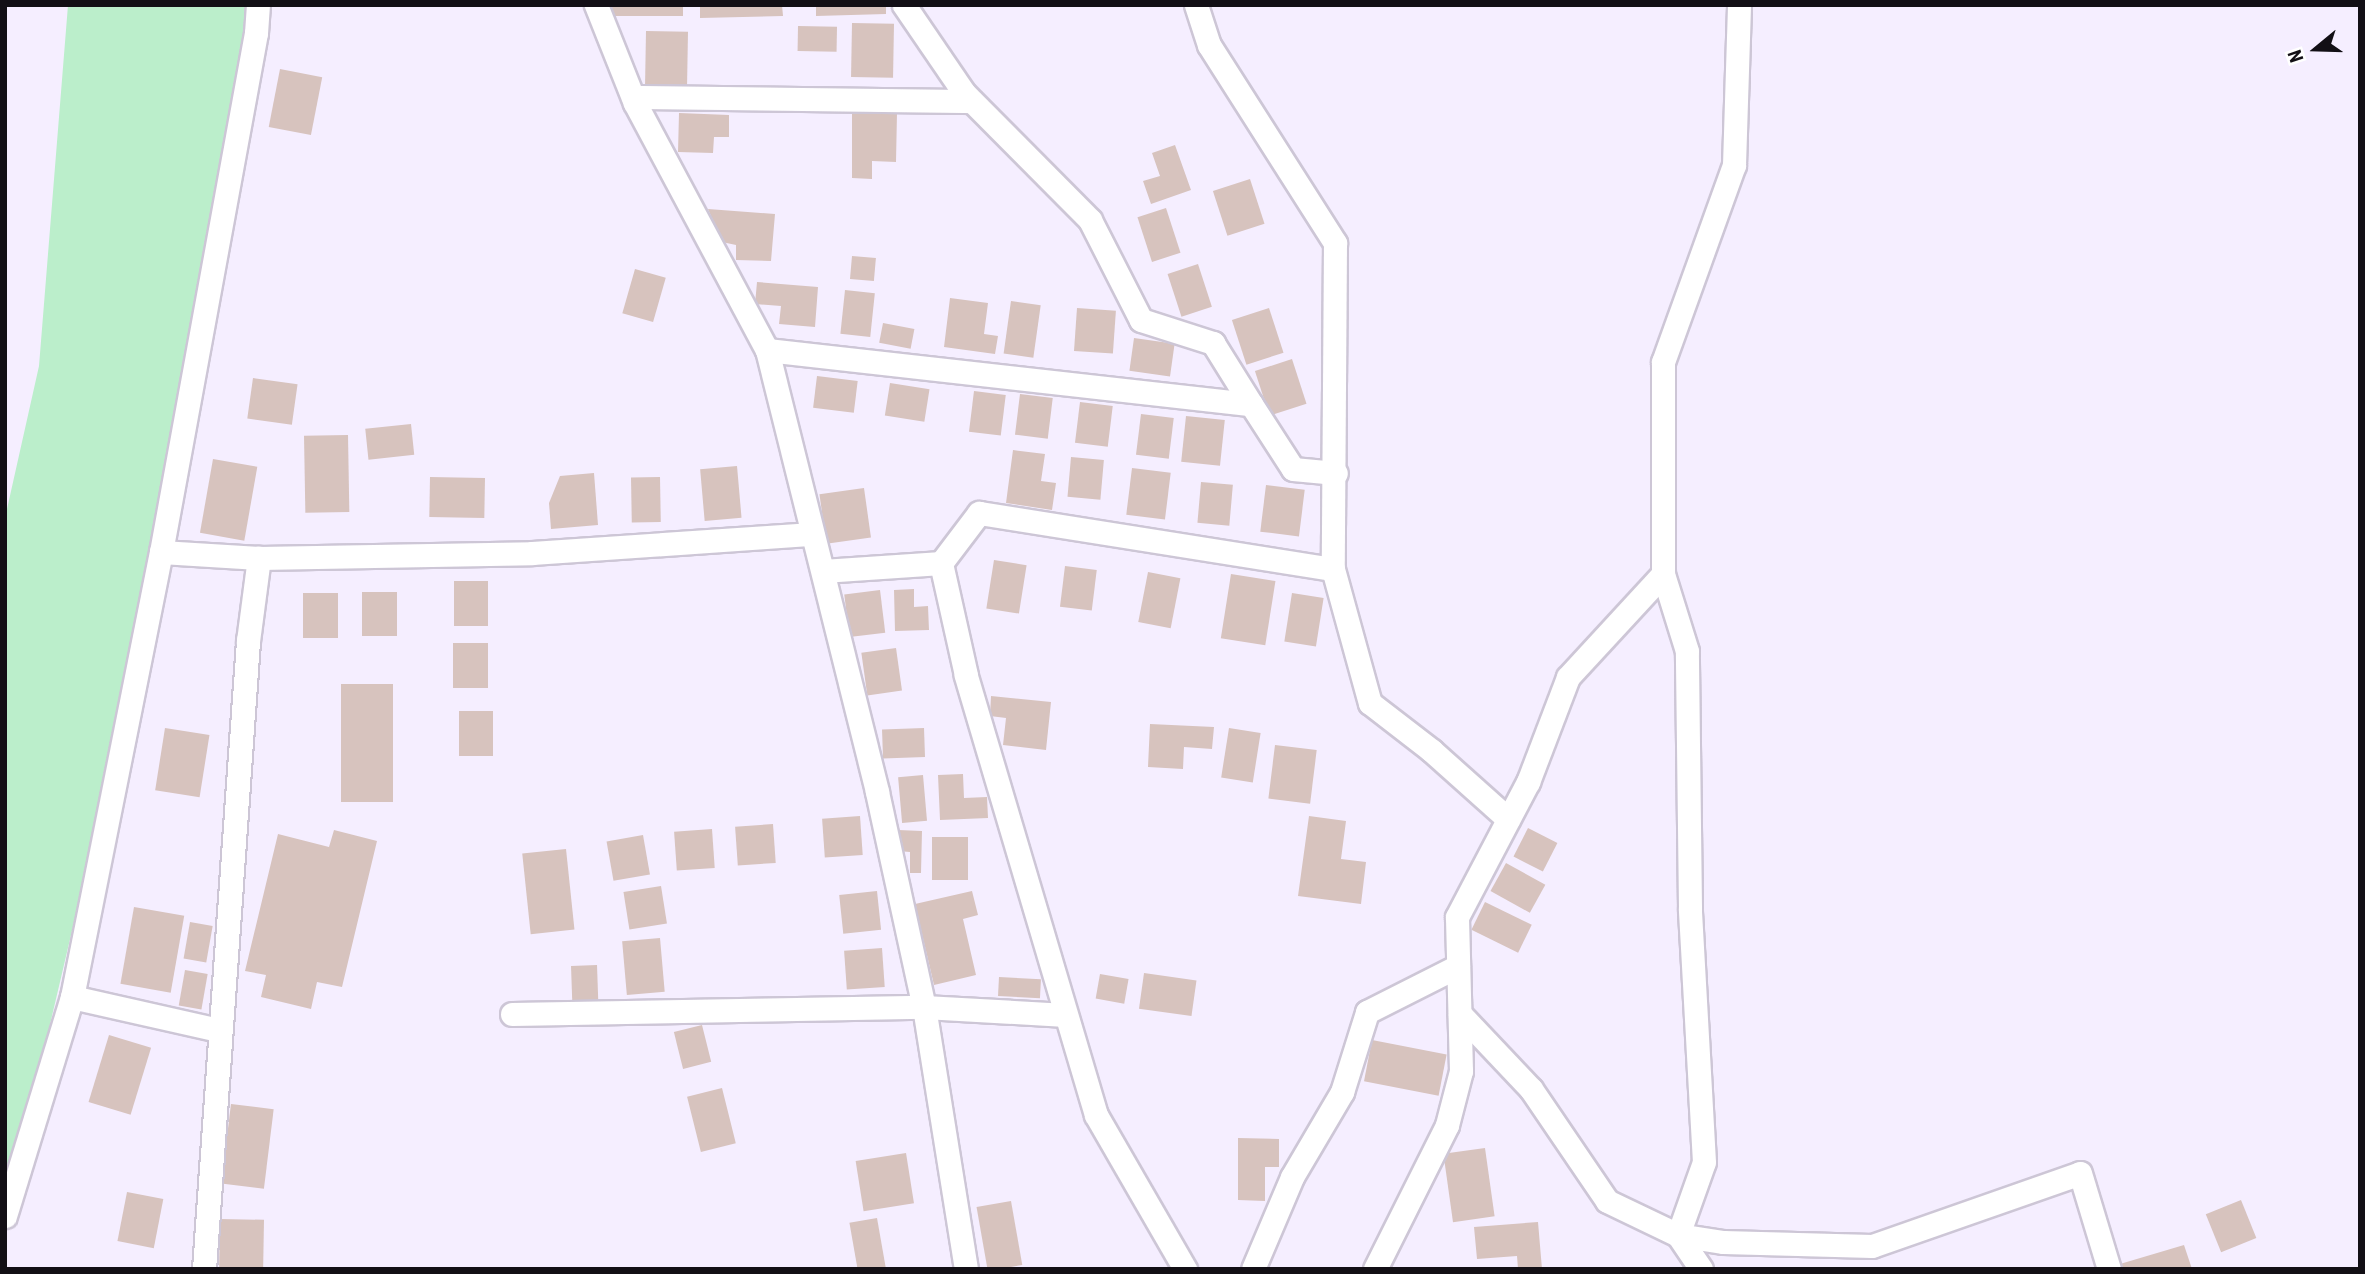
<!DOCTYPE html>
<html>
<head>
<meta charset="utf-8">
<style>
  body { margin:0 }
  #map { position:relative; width:2365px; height:1274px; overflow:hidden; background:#f5eeff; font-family:"Roboto Condensed",sans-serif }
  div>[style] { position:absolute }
  .green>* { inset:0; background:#bbeecb }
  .building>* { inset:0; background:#d7c3be; transform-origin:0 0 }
  .roads { filter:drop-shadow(2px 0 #cdc6d6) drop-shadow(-2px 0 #cdc6d6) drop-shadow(0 2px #cdc6d6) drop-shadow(0 -2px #cdc6d6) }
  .street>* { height:23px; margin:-11.5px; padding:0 11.5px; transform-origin:11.5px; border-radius:11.5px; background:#fff }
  span { translate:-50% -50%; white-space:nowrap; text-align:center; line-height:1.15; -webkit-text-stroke:5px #fff; paint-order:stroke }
  .frame { position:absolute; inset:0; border:7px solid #120f15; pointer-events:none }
  .north { position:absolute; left:2281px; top:14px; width:70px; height:70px; -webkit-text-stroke:5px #fff; paint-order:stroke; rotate:251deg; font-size:19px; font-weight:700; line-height:28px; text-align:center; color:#120f15 }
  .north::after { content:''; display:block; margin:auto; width:24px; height:32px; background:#120f15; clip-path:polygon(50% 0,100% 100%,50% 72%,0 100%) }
</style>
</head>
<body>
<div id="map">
  <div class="green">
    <i style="clip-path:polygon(68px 5px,258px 5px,161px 552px,5px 1216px,5px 518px,39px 366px)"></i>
  </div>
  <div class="building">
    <i style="left:611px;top:5px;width:72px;height:11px"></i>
    <i style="clip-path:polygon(700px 5px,782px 5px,783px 16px,700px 18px)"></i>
    <i style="clip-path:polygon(816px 5px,886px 5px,886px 14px,816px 16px)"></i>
    <i style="left:852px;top:23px;width:42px;height:54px;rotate:1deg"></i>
    <i style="left:798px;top:26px;width:39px;height:25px;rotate:1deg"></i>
    <i style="left:646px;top:31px;width:42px;height:54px;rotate:1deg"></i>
    <i style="left:280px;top:69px;width:43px;height:59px;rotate:11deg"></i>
    <i style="clip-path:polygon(852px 112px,897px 113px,896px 162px,872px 161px,872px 179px,852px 178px)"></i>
    <i style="clip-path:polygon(679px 113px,729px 115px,729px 137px,714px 137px,713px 153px,678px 152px)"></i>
    <i style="clip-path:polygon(1175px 145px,1191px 190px,1151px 204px,1143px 181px,1160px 176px,1152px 153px)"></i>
    <i style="left:1250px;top:179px;width:47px;height:39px;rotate:72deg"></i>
    <i style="left:1166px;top:208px;width:47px;height:30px;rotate:72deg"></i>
    <i style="clip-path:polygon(708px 209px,775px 214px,771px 261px,736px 260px,736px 245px,722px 242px)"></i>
    <i style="left:852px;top:256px;width:24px;height:23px;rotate:5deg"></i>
    <i style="left:1198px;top:264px;width:45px;height:32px;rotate:72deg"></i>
    <i style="left:635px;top:269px;width:32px;height:46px;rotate:16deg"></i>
    <i style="clip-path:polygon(757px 282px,818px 287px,815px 327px,779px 324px,781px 306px,755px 304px)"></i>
    <i style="left:845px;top:290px;width:30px;height:44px;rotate:6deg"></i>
    <i style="clip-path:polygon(950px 298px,988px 303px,984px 334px,998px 336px,995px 354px,944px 347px)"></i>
    <i style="left:1011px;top:301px;width:30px;height:53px;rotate:8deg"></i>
    <i style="left:1077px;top:308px;width:39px;height:43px;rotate:4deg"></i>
    <i style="left:1269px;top:308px;width:47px;height:39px;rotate:72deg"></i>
    <i style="left:883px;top:323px;width:32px;height:20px;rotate:11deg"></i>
    <i style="left:1134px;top:338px;width:41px;height:33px;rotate:8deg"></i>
    <i style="left:1292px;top:359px;width:47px;height:39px;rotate:72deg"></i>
    <i style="left:817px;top:376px;width:41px;height:32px;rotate:7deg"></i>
    <i style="left:253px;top:378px;width:45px;height:41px;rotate:8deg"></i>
    <i style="left:890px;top:383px;width:40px;height:33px;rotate:9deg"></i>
    <i style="left:974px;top:391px;width:32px;height:41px;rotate:7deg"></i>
    <i style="left:1020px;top:394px;width:33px;height:41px;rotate:7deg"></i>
    <i style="left:1080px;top:402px;width:33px;height:41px;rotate:7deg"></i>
    <i style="left:1141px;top:414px;width:33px;height:41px;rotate:7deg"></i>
    <i style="left:1186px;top:416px;width:39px;height:46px;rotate:6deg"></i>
    <i style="left:411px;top:424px;width:31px;height:46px;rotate:84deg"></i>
    <i style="left:348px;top:435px;width:77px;height:44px;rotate:89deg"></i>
    <i style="clip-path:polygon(1013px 450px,1045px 454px,1041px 481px,1056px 483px,1052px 510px,1006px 503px)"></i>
    <i style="left:1071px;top:457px;width:33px;height:40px;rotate:5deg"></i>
    <i style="left:213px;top:459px;width:45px;height:75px;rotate:10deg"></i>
    <i style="left:737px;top:466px;width:52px;height:37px;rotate:85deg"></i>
    <i style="left:1132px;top:468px;width:39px;height:47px;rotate:7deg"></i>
    <i style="clip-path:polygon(594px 473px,598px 525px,551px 529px,549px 503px,560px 476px)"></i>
    <i style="left:430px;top:477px;width:55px;height:40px;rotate:1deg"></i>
    <i style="left:660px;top:477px;width:45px;height:29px;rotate:89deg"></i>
    <i style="left:1201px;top:482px;width:32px;height:41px;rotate:5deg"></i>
    <i style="left:1266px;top:485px;width:39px;height:47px;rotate:7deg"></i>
    <i style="left:864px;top:488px;width:50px;height:45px;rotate:82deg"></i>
    <i style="left:994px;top:560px;width:33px;height:49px;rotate:9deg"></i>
    <i style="left:1065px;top:566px;width:32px;height:41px;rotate:7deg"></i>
    <i style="left:1148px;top:572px;width:33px;height:51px;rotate:11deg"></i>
    <i style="left:1231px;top:574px;width:45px;height:65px;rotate:9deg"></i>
    <i style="left:454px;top:581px;width:34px;height:45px"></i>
    <i style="clip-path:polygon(914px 589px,914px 607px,928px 606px,929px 630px,895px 631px,894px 590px)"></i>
    <i style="left:880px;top:590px;width:43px;height:36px;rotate:83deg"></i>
    <i style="left:362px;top:592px;width:35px;height:44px"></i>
    <i style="left:303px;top:593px;width:35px;height:45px"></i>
    <i style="left:1292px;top:593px;width:32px;height:49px;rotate:9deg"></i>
    <i style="left:453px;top:643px;width:35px;height:45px"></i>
    <i style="left:896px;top:648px;width:43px;height:35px;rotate:82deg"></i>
    <i style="left:341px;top:684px;width:52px;height:118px"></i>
    <i style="clip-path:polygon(991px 696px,1051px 702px,1046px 750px,1003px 745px,1006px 718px,990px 716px)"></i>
    <i style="left:459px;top:711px;width:34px;height:45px"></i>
    <i style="clip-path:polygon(1150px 724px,1214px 727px,1212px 749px,1184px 747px,1183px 769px,1148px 767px)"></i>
    <i style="left:165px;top:728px;width:45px;height:63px;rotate:9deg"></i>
    <i style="left:924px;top:728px;width:29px;height:42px;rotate:88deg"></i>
    <i style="left:1229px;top:728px;width:32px;height:50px;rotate:9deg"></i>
    <i style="left:1275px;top:745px;width:42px;height:54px;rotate:7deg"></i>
    <i style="clip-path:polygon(963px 774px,964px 798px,987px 797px,988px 818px,940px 820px,938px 775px)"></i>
    <i style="left:923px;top:775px;width:46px;height:25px;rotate:85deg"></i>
    <i style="left:860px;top:816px;width:39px;height:38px;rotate:86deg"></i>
    <i style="clip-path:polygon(1309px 816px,1346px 821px,1341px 859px,1366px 862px,1361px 904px,1298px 896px)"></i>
    <i style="left:773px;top:824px;width:39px;height:38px;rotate:86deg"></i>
    <i style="left:1528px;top:828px;width:33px;height:32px;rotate:27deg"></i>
    <i style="left:712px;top:829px;width:39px;height:38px;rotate:86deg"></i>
    <i style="clip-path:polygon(334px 830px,377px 841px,342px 987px,317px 982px,311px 1009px,261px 997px,266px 975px,245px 971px,278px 834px,329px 847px)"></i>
    <i style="clip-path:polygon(898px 830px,922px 831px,921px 873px,910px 873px,910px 852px,898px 851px)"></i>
    <i style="left:643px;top:835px;width:40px;height:37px;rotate:80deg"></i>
    <i style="left:932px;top:837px;width:36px;height:43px"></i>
    <i style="left:566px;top:849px;width:81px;height:44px;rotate:84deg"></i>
    <i style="left:1506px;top:863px;width:45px;height:32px;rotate:29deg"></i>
    <i style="left:661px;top:886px;width:38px;height:38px;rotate:81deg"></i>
    <i style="left:877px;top:891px;width:39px;height:38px;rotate:84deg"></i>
    <i style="clip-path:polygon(972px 891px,978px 915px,963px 919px,976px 975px,934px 985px,915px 904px)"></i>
    <i style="left:1485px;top:902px;width:52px;height:31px;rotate:26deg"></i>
    <i style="left:134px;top:907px;width:51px;height:78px;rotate:10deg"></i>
    <i style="left:190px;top:922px;width:23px;height:37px;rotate:10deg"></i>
    <i style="left:660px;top:938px;width:54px;height:38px;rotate:85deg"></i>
    <i style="left:882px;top:948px;width:39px;height:38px;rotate:86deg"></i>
    <i style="left:597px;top:965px;width:36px;height:26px;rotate:88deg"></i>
    <i style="left:185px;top:970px;width:23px;height:36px;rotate:10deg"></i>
    <i style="left:1144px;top:973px;width:53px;height:36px;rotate:8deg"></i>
    <i style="left:1100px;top:974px;width:29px;height:25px;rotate:10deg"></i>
    <i style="left:999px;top:977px;width:42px;height:19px;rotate:3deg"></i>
    <i style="left:702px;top:1025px;width:38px;height:29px;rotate:76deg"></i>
    <i style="left:109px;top:1035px;width:44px;height:70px;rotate:17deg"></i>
    <i style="left:1372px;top:1040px;width:76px;height:42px;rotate:11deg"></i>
    <i style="left:722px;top:1088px;width:57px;height:36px;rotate:76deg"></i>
    <i style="left:231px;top:1104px;width:43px;height:80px;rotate:7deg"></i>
    <i style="clip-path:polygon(1238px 1138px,1279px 1139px,1279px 1167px,1265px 1167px,1265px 1201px,1238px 1200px)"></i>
    <i style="left:1485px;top:1148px;width:69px;height:42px;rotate:82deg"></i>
    <i style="left:906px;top:1153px;width:51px;height:51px;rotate:81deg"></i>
    <i style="left:127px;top:1192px;width:37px;height:50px;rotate:11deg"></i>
    <i style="left:2241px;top:1200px;width:41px;height:38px;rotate:68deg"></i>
    <i style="left:1011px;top:1201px;width:65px;height:35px;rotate:80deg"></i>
    <i style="left:877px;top:1218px;width:52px;height:28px;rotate:80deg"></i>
    <i style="left:220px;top:1219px;width:44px;height:50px;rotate:1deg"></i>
    <i style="clip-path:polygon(1538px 1222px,1542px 1269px,1518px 1269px,1517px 1256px,1477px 1259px,1474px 1227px)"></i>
    <i style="clip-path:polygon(2184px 1245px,2192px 1269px,2122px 1269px,2120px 1264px)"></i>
  </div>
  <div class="roads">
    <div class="street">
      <i style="left:596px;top:5px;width:105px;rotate:68.3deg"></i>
      <i style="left:635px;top:103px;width:280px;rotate:61.9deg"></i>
      <i style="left:767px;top:350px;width:455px;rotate:76deg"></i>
      <i style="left:877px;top:792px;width:220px;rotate:77.7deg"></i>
      <i style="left:924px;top:1007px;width:265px;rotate:80.9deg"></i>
      <i style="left:904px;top:5px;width:107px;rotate:55.7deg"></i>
      <i style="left:964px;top:93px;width:179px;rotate:45.2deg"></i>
      <i style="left:1090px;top:220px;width:112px;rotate:63deg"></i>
      <i style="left:1141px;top:320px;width:76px;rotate:17.7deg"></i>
      <i style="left:1213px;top:343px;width:72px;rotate:58.1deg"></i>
      <i style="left:1196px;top:5px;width:42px;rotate:72deg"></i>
      <i style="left:1209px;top:45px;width:235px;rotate:57.5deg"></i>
      <i style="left:1335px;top:243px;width:326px;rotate:90.4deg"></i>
      <i style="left:1333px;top:569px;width:139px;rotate:74.6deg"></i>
      <i style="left:1370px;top:703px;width:78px;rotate:37.7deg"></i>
      <i style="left:1432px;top:751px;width:102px;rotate:41.8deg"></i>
      <i style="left:633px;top:97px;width:338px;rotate:0.7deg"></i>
      <i style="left:767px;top:350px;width:487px;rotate:6.4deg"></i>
      <i style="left:1251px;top:404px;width:77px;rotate:57.1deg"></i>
      <i style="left:1293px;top:469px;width:43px;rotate:5.3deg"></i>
      <i style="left:161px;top:552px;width:98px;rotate:3.5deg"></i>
      <i style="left:259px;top:558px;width:273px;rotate:-1deg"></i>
      <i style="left:532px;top:553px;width:281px;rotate:-3.9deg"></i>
      <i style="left:823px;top:571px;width:118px;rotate:-3.9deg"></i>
      <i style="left:72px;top:997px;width:150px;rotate:12.7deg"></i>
      <i style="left:512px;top:1014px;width:412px;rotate:-1deg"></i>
      <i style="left:924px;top:1007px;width:142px;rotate:3.2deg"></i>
      <i style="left:1460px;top:1014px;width:103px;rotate:46.6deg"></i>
      <i style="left:1531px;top:1089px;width:135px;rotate:55.8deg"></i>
      <i style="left:1607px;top:1201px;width:79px;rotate:25.6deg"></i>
      <i style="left:1678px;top:1235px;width:46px;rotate:8.8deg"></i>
      <i style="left:1723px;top:1242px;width:149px;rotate:1.5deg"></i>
      <i style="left:1872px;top:1246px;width:220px;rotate:-19.3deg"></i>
      <i style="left:2080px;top:1173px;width:100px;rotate:73.2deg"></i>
      <i style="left:5px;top:1216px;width:229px;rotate:-73deg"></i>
      <i style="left:72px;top:997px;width:454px;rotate:-78.7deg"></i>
      <i style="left:161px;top:552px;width:528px;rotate:-79.63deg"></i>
      <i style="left:256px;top:33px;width:28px;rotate:-86deg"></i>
      <i style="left:204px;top:1269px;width:630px;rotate:-85.99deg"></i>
      <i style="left:248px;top:641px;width:84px;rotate:-82.5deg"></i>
      <i style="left:1185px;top:1269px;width:178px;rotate:-120deg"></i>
      <i style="left:1096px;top:1115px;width:459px;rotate:-106.5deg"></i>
      <i style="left:966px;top:675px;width:115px;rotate:-102.6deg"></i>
      <i style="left:941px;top:563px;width:63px;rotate:-52.8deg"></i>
      <i style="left:979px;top:513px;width:358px;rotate:9deg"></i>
      <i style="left:1253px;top:1269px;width:100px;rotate:-67deg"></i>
      <i style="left:1292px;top:1177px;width:99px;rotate:-59.5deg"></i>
      <i style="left:1342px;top:1092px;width:84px;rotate:-72.6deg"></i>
      <i style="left:1367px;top:1012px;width:102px;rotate:-26.8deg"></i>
      <i style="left:1375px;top:1269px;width:161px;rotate:-63.4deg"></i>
      <i style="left:1447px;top:1125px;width:56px;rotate:-75.5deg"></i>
      <i style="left:1461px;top:1071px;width:154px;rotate:-91.5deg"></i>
      <i style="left:1457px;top:917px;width:153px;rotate:-62.3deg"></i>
      <i style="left:1528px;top:782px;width:112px;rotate:-69.1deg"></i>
      <i style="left:1568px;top:677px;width:140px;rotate:-47.3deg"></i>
      <i style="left:1701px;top:1269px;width:41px;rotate:-124.1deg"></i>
      <i style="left:1678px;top:1235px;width:77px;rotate:-70.4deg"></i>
      <i style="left:1704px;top:1162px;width:254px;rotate:-93.2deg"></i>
      <i style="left:1690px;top:908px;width:257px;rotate:-90.7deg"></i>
      <i style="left:1687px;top:651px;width:81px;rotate:-107.3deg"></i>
      <i style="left:1663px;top:574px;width:212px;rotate:-90deg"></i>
      <i style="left:1663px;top:362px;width:209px;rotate:-70.2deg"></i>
      <i style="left:1734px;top:165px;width:160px;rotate:-88.2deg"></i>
    </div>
  </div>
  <div class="frame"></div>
  <div class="north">N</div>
</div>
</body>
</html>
